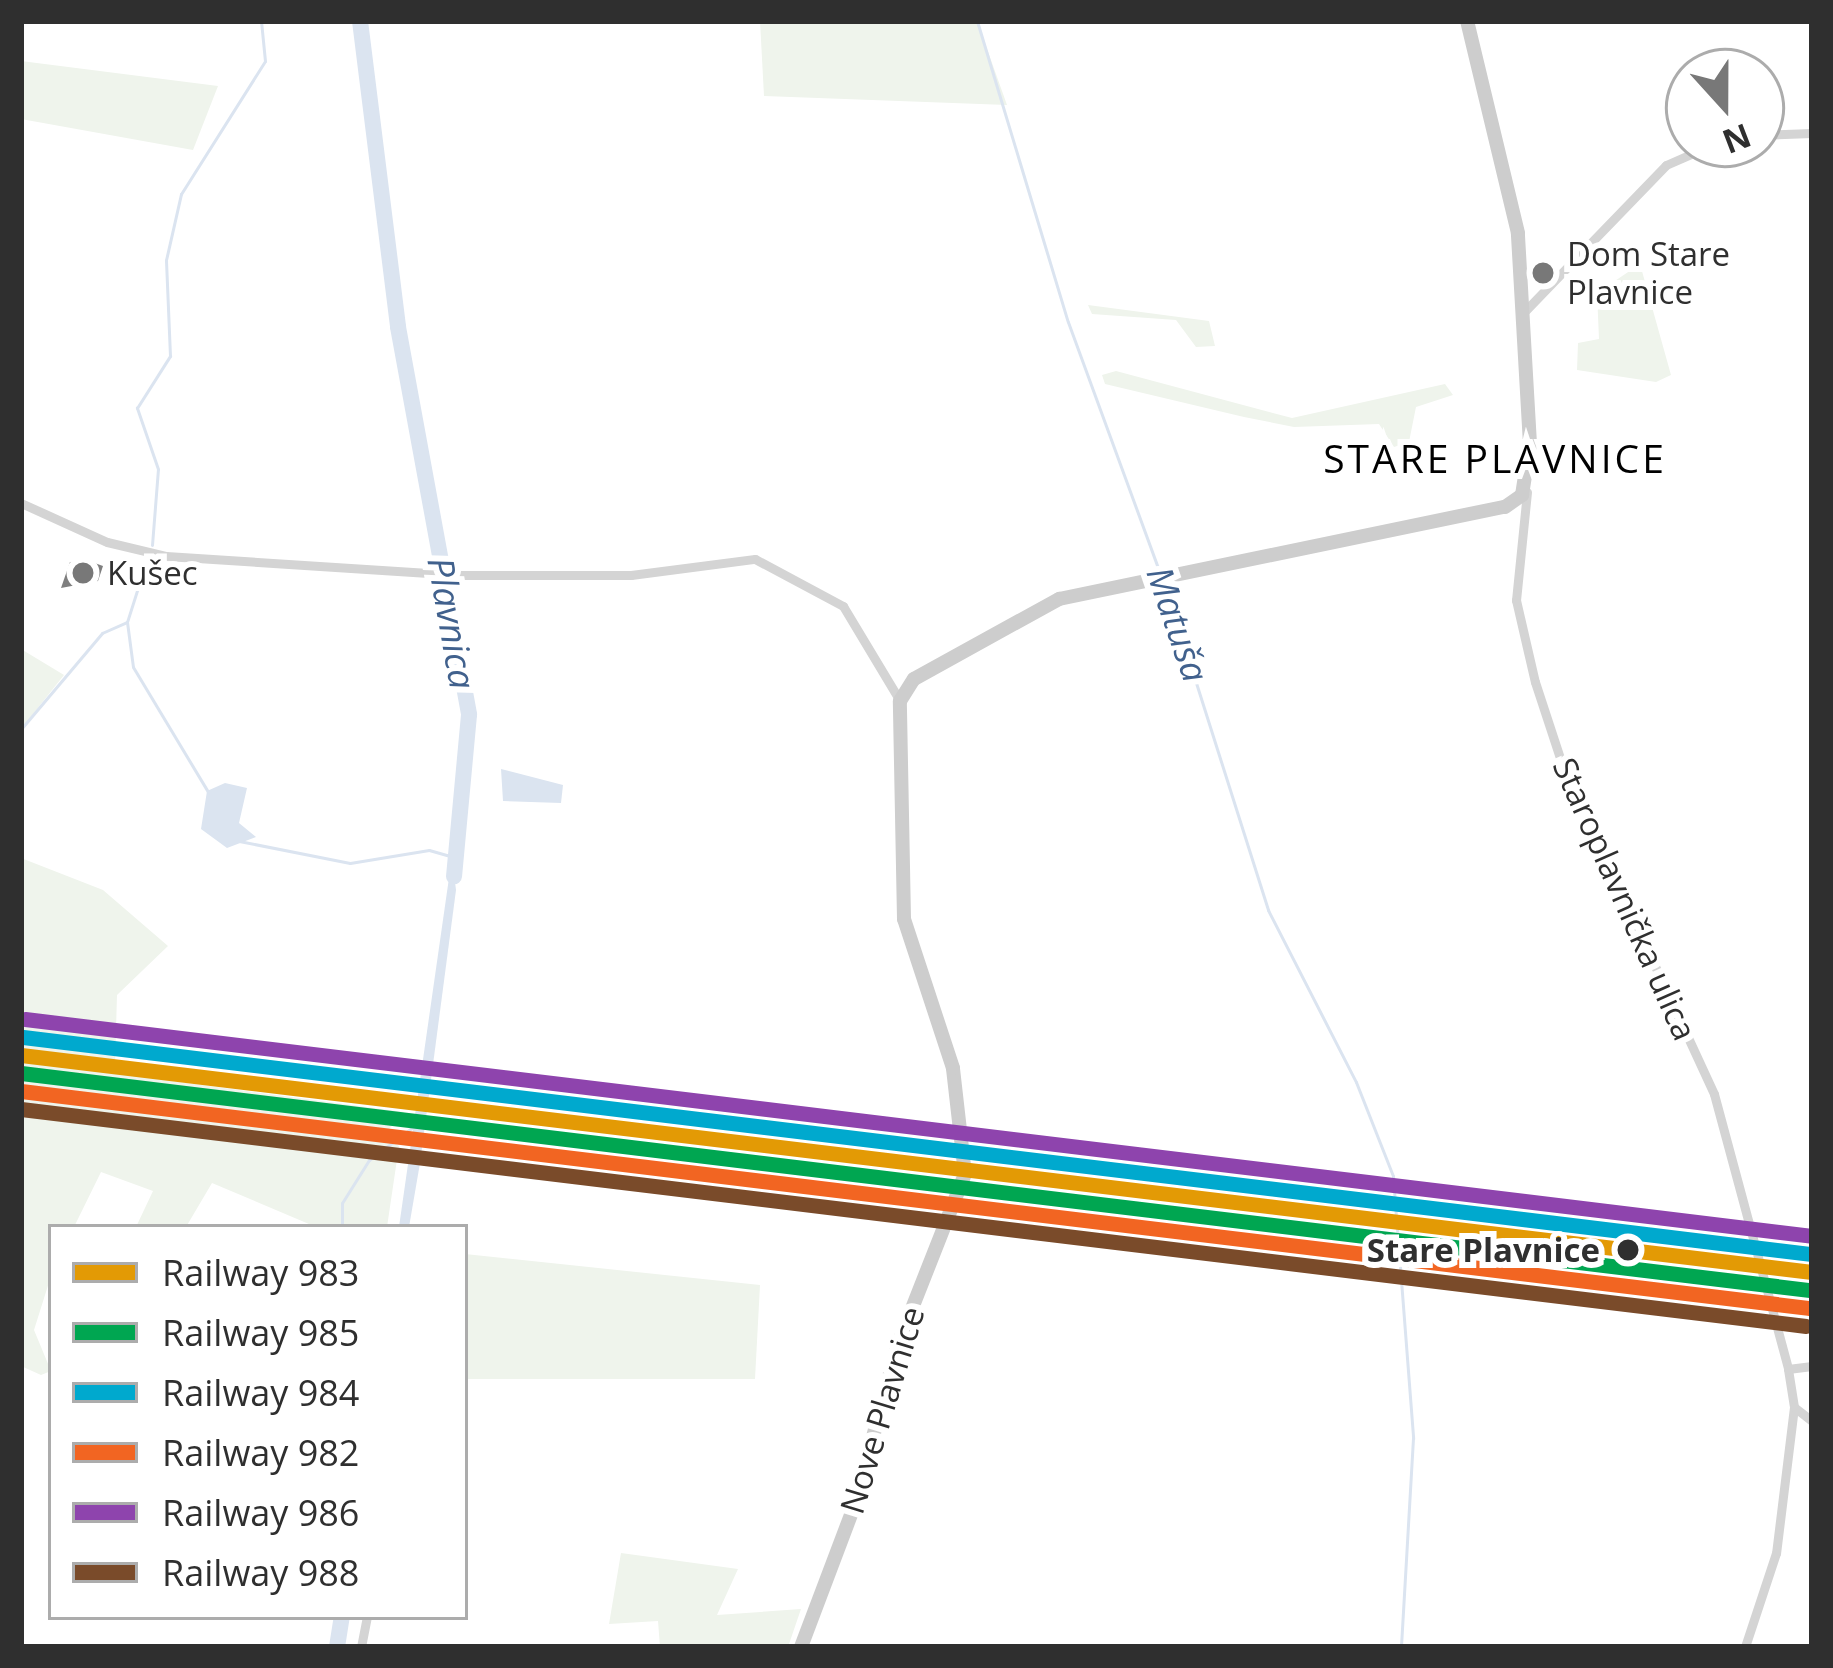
<!DOCTYPE html>
<html>
<head>
<meta charset="utf-8">
<style>
  body { margin:0 }
  #map { position:relative; width:1833px; height:1668px; overflow:hidden; background:#fff; font-family:"Open Sans",sans-serif }
  div>[style] { position:absolute }
  .green>* { inset:0; background:#eff4ec }
  .water>* { inset:0; background:#dbe4f0 }
  .stream>* { height:3px; margin:-1.5px; padding:0 1.5px; transform-origin:1.5px; border-radius:1.5px; background:#dbe4f0 }
  .river>* { height:16px; margin:-8px; padding:0 8px; transform-origin:8px; border-radius:8px; background:#dbe4f0 }
  .building>* { inset:0; background:#7f7f7f }
  .street>* { height:9px; margin:-4.5px; padding:0 4.5px; transform-origin:4.5px; border-radius:4.5px; background:#d4d4d4 }
  .secondary>* { height:14px; margin:-7px; padding:0 7px; transform-origin:7px; border-radius:7px; background:#cdcdcd }
  .rail-1>* { height:15px; margin:-7.5px; padding:0 7.5px; transform-origin:7.5px; border-radius:7.5px; background:#e39a05 }
  .rail-2>* { height:15px; margin:-7.5px; padding:0 7.5px; transform-origin:7.5px; border-radius:7.5px; background:#00a651 }
  .rail-3>* { height:15px; margin:-7.5px; padding:0 7.5px; transform-origin:7.5px; border-radius:7.5px; background:#00a9ce }
  .rail-4>* { height:15px; margin:-7.5px; padding:0 7.5px; transform-origin:7.5px; border-radius:7.5px; background:#f26522 }
  .rail-5>* { height:15px; margin:-7.5px; padding:0 7.5px; transform-origin:7.5px; border-radius:7.5px; background:#8e44ad }
  .rail-6>* { height:15px; margin:-7.5px; padding:0 7.5px; transform-origin:7.5px; border-radius:7.5px; background:#7a4b2a }
  .dots>* { width:33px; height:33px; translate:-50% -50%; box-sizing:border-box; border:6px solid #fff; border-radius:50% }
  span { translate:-50% -50%; white-space:nowrap; text-align:center; line-height:1.15; -webkit-text-stroke:12px #fff; paint-order:stroke }
  .poi-label { font-size:33px; color:#2f2f2f }
  .left { translate:0 -50%; text-align:left }
  .street-label { font-size:33px; color:#2f2f2f }
  .stop-label { font-size:33px; color:#2f2f2f; font-weight:700 }
  .right { translate:-100% -50%; text-align:right }
  .water-label { font-size:36px; color:#41618d; font-style:italic }
  .quarter-label { font-size:39px; color:#000; letter-spacing:3px }
  .frame { position:absolute; inset:0; border:24px solid #2f2f2f; pointer-events:none }
  .legend { position:absolute; left:48px; top:1224px; width:420px; height:396px; box-sizing:border-box; background:#fff; border:3px solid #acacac; margin:0; padding:15px 21px; list-style:none; font-size:36px; color:#2f2f2f }
  .legend li { display:flex; align-items:center; gap:24px; height:60px }
  .legend b { width:60px; border:3px solid #acacac }
  .north { position:absolute; left:1665px; top:48px; width:120px; height:120px; box-sizing:border-box; background:#fff; border:3px solid #acacac; border-radius:50%; rotate:159deg; font-size:33px; font-weight:700; line-height:48px; text-align:center; color:#2f2f2f }
  .north::after { content:''; display:block; margin:auto; width:42px; height:54px; background:#787878; clip-path:polygon(50% 0,100% 100%,50% 72%,0 100%) }
</style>
</head>
<body>
<div id="map">
  <div class="green">
    <i style="clip-path:polygon(760px 21px,977px 21px,1007px 105px,764px 96px)"></i>
    <i style="clip-path:polygon(21px 61px,218px 86px,193px 150px,21px 119px)"></i>
    <i style="clip-path:polygon(1640px 264px,1671px 375px,1656px 382px,1577px 370px,1578px 343px,1599px 339px,1597px 293px)"></i>
    <i style="clip-path:polygon(1088px 305px,1209px 321px,1215px 346px,1196px 347px,1176px 320px,1092px 314px)"></i>
    <i style="clip-path:polygon(1116px 371px,1292px 418px,1445px 384px,1453px 395px,1416px 407px,1409px 442px,1394px 447px,1379px 424px,1294px 427px,1244px 417px,1105px 384px,1102px 375px)"></i>
    <i style="clip-path:polygon(21px 649px,64px 675px,21px 729px)"></i>
    <i style="clip-path:polygon(21px 858px,103px 890px,168px 946px,117px 995px,115px 1066px,21px 1055px)"></i>
    <i style="clip-path:polygon(21px 1061px,404px 1112px,383px 1136px,399px 1146px,387px 1227px,316px 1227px,212px 1183px,186px 1227px,136px 1227px,153px 1191px,101px 1172px,74px 1227px,51px 1227px,51px 1276px,34px 1330px,51px 1371px,41px 1375px,21px 1366px)"></i>
    <i style="clip-path:polygon(465px 1254px,760px 1285px,755px 1379px,465px 1379px)"></i>
    <i style="clip-path:polygon(621px 1553px,738px 1569px,717px 1615px,801px 1609px,788px 1647px,660px 1647px,658px 1621px,609px 1624px)"></i>
  </div>
  <div class="water">
    <i style="clip-path:polygon(501px 769px,563px 785px,561px 803px,503px 801px)"></i>
    <i style="clip-path:polygon(225px 783px,247px 788px,239px 823px,256px 837px,227px 848px,201px 829px,207px 791px)"></i>
    <i style="clip-path:polygon(452px 857px,456px 890px,420px 1163px,409px 1227px,399px 1227px)"></i>
  </div>
  <div class="stream">
    <i style="left:977px;top:21px;width:314px;rotate:73.2deg"></i>
    <i style="left:1068px;top:322px;width:265px;rotate:69.9deg"></i>
    <i style="left:152px;top:545px;width:76px;rotate:-85.5deg"></i>
    <i style="left:158px;top:469px;width:65px;rotate:-109deg"></i>
    <i style="left:137px;top:408px;width:62px;rotate:-57.6deg"></i>
    <i style="left:170px;top:356px;width:96px;rotate:-92.4deg"></i>
    <i style="left:166px;top:260px;width:68px;rotate:-77.2deg"></i>
    <i style="left:181px;top:194px;width:157px;rotate:-57.7deg"></i>
    <i style="left:265px;top:61px;width:40px;rotate:-95.7deg"></i>
    <i style="left:147px;top:559px;width:66px;rotate:107.6deg"></i>
    <i style="left:127px;top:622px;width:45px;rotate:82.4deg"></i>
    <i style="left:133px;top:667px;width:146px;rotate:59deg"></i>
    <i style="left:1165px;top:585px;width:341px;rotate:72.4deg"></i>
    <i style="left:1268px;top:910px;width:193px;rotate:62.9deg"></i>
    <i style="left:1356px;top:1082px;width:101px;rotate:68.5deg"></i>
    <i style="left:1393px;top:1176px;width:41px;rotate:85.8deg"></i>
    <i style="left:21px;top:729px;width:126px;rotate:-49.8deg"></i>
    <i style="left:102px;top:633px;width:27px;rotate:-24deg"></i>
    <i style="left:239px;top:841px;width:113px;rotate:11.2deg"></i>
    <i style="left:350px;top:863px;width:80px;rotate:-9.3deg"></i>
    <i style="left:429px;top:850px;width:29px;rotate:16deg"></i>
    <i style="left:342px;top:1227px;width:24px;rotate:-90deg"></i>
    <i style="left:342px;top:1203px;width:51px;rotate:-57.9deg"></i>
    <i style="left:369px;top:1160px;width:60px;rotate:-36.9deg"></i>
    <i style="left:1397px;top:1228px;width:211px;rotate:85.6deg"></i>
    <i style="left:1413px;top:1438px;width:209px;rotate:93.3deg"></i>
  </div>
  <div class="river">
    <i style="left:360px;top:21px;width:308px;rotate:82.9deg"></i>
    <i style="left:398px;top:327px;width:394px;rotate:79.6deg"></i>
    <i style="left:469px;top:715px;width:162px;rotate:95.3deg"></i>
    <i style="left:337px;top:1647px;width:30px;rotate:-81deg"></i>
  </div>
  <div class="building">
    <i style="clip-path:polygon(89px 561px,103px 566px,98px 581px,61px 588px,70px 562px)"></i>
  </div>
  <div class="street">
    <i style="left:1761px;top:135px;width:51px;rotate:-2.2deg"></i>
    <i style="left:1524px;top:312px;width:204px;rotate:-46deg"></i>
    <i style="left:1666px;top:165px;width:52px;rotate:-23.6deg"></i>
    <i style="left:1527px;top:492px;width:109px;rotate:95.8deg"></i>
    <i style="left:1516px;top:600px;width:84px;rotate:77deg"></i>
    <i style="left:1535px;top:682px;width:89px;rotate:71.8deg"></i>
    <i style="left:1563px;top:767px;width:360px;rotate:65.2deg"></i>
    <i style="left:1714px;top:1094px;width:285px;rotate:74.9deg"></i>
    <i style="left:1788px;top:1369px;width:38px;rotate:81deg"></i>
    <i style="left:1794px;top:1407px;width:147px;rotate:97deg"></i>
    <i style="left:1776px;top:1553px;width:99px;rotate:108.3deg"></i>
    <i style="left:21px;top:503px;width:94px;rotate:24.4deg"></i>
    <i style="left:107px;top:542px;width:61px;rotate:13.3deg"></i>
    <i style="left:166px;top:556px;width:294px;rotate:3.7deg"></i>
    <i style="left:459px;top:575px;width:172px"></i>
    <i style="left:631px;top:575px;width:125px;rotate:-7.4deg"></i>
    <i style="left:755px;top:559px;width:100px;rotate:28.1deg"></i>
    <i style="left:843px;top:606px;width:111px;rotate:59deg"></i>
    <i style="left:1788px;top:1369px;width:24px;rotate:-7deg"></i>
    <i style="left:1794px;top:1407px;width:23px;rotate:38deg"></i>
    <i style="left:361px;top:1647px;width:31px;rotate:-79deg"></i>
  </div>
  <div class="secondary">
    <i style="left:801px;top:1647px;width:153px;rotate:-69.3deg"></i>
    <i style="left:855px;top:1504px;width:166px;rotate:-75deg"></i>
    <i style="left:898px;top:1344px;width:183px;rotate:-68.5deg"></i>
    <i style="left:965px;top:1174px;width:107px;rotate:-96.5deg"></i>
    <i style="left:953px;top:1068px;width:157px;rotate:-108.2deg"></i>
    <i style="left:904px;top:919px;width:218px;rotate:-91.1deg"></i>
    <i style="left:900px;top:701px;width:26px;rotate:-58deg"></i>
    <i style="left:914px;top:679px;width:166px;rotate:-28.9deg"></i>
    <i style="left:1059px;top:599px;width:455px;rotate:-11.7deg"></i>
    <i style="left:1505px;top:507px;width:21px;rotate:-35deg"></i>
    <i style="left:1522px;top:495px;width:52px;rotate:-81.1deg"></i>
    <i style="left:1530px;top:444px;width:211px;rotate:-93.3deg"></i>
    <i style="left:1518px;top:233px;width:218px;rotate:-103.5deg"></i>
  </div>
  <div class="rail-1">
    <i style="left:21px;top:1055px;width:1804px;rotate:6.91deg"></i>
  </div>
  <div class="rail-2">
    <i style="left:21px;top:1073px;width:1802px;rotate:6.92deg"></i>
  </div>
  <div class="rail-3">
    <i style="left:23px;top:1037px;width:1802px;rotate:6.92deg"></i>
  </div>
  <div class="rail-4">
    <i style="left:21px;top:1091px;width:1800px;rotate:6.92deg"></i>
  </div>
  <div class="rail-5">
    <i style="left:25px;top:1019px;width:1800px;rotate:6.92deg"></i>
  </div>
  <div class="rail-6">
    <i style="left:21px;top:1109px;width:1798px;rotate:6.93deg"></i>
  </div>
  <div class="dots">
    <i style="left:1543px;top:273px;background:#787878"></i>
    <i style="left:83px;top:573px;background:#787878"></i>
    <i style="left:1628px;top:1250px;background:#2f2f2f"></i>
  </div>
  <div class="poi-label">
    <span class="left" style="left:1567px;top:273px">Dom Stare<br>Plavnice</span>
    <span class="left" style="left:107px;top:573px">Kušec</span>
  </div>
  <div class="street-label">
    <span style="left:1625px;top:899px;rotate:66deg">Staroplavnička ulica</span>
    <span style="left:882px;top:1410px;rotate:-73deg">Nove Plavnice</span>
  </div>
  <div class="stop-label">
    <span class="right" style="left:1600px;top:1250px">Stare Plavnice</span>
  </div>
  <div class="water-label">
    <span style="left:452px;top:623px;rotate:80deg">Plavnica</span>
    <span style="left:1178px;top:624px;rotate:71deg">Matuša</span>
  </div>
  <div class="quarter-label">
    <span style="left:1495px;top:458px">STARE PLAVNICE</span>
  </div>
  <div class="frame"></div>
  <ul class="legend">
  <li><b style="height:15px;background:#e39a05"></b>Railway 983</li>
  <li><b style="height:15px;background:#00a651"></b>Railway 985</li>
  <li><b style="height:15px;background:#00a9ce"></b>Railway 984</li>
  <li><b style="height:15px;background:#f26522"></b>Railway 982</li>
  <li><b style="height:15px;background:#8e44ad"></b>Railway 986</li>
  <li><b style="height:15px;background:#7a4b2a"></b>Railway 988</li>
  </ul>
  <div class="north">N</div>
</div>
</body>
</html>
